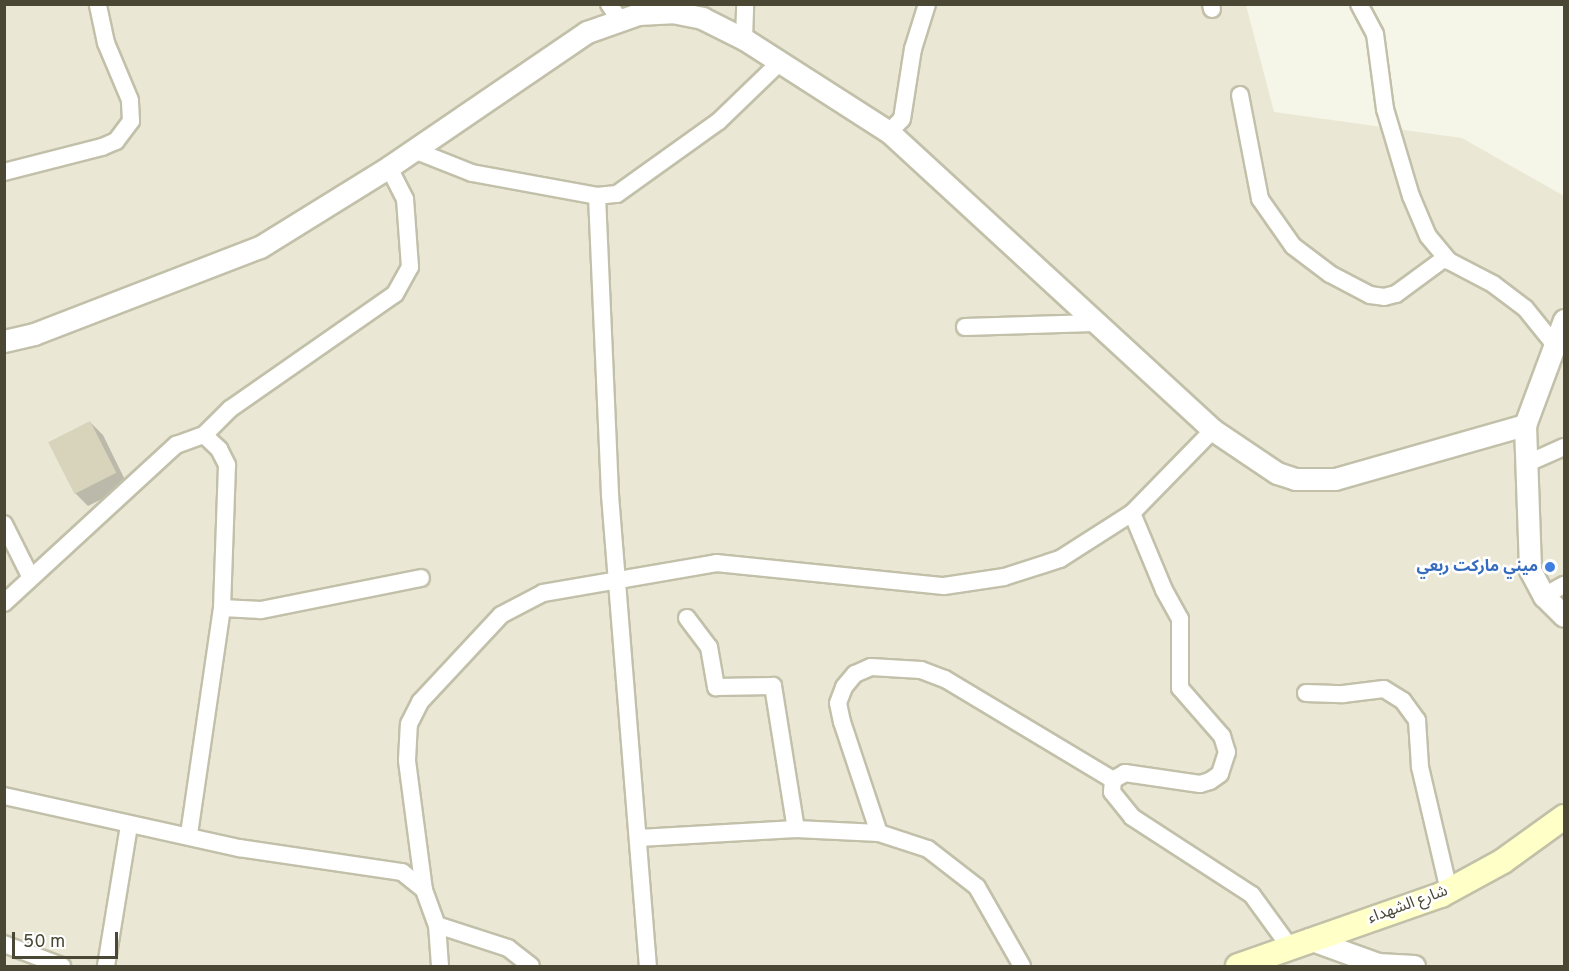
<!DOCTYPE html>
<html>
<head>
<meta charset="utf-8">
<style>
  body { margin:0 }
  #map { position:relative; width:1569px; height:971px; overflow:hidden; background:#f5f5e8; font-family:Overpass,"Noto Sans Arabic",sans-serif }
  div>[style] { position:absolute }
  .residential>* { inset:0; background:#eae8d5 }
  .shadow>* { inset:0; background:#0003 }
  .building>* { inset:0; background:#d8d4bc; transform-origin:0 0 }
  .roads { filter:drop-shadow(2px 0 #c2c0a9) drop-shadow(-2px 0 #c2c0a9) drop-shadow(0 2px #c2c0a9) drop-shadow(0 -2px #c2c0a9) }
  .minor>* { height:16px; margin:-8px; padding:0 8px; transform-origin:8px; border-radius:8px; background:#fff }
  .tertiary>* { height:21px; margin:-10.5px; padding:0 10.5px; transform-origin:10.5px; border-radius:10.5px; background:#fff }
  .secondary>* { height:24px; margin:-12px; padding:0 12px; transform-origin:12px; border-radius:12px; background:#ffffc8 }
  .dots>* { width:16px; height:16px; translate:-50% -50%; box-sizing:border-box; border:3px solid #fff; border-radius:50% }
  span { translate:-50% -50%; white-space:nowrap; text-align:center; line-height:1.15; -webkit-text-stroke:5px #fff; paint-order:stroke }
  .shop-label { font-size:16px; color:#366cbe; font-weight:700 }
  .right { translate:-100% -50%; text-align:right }
  .street-label { font-size:16px; color:#4a4735 }
  .frame { position:absolute; inset:0; border:6px solid #4a4735; pointer-events:none }
  .scale { position:absolute; left:12px; top:932px; width:106px; height:27px; box-sizing:border-box; border:3px solid #4a4735; border-top:0; padding-left:8px; font-size:18px; line-height:21px; white-space:nowrap; color:#4a4735; -webkit-text-stroke:4px #fff; paint-order:stroke }
</style>
</head>
<body>
<div id="map">
  <div class="residential">
    <i style="clip-path:polygon(5px 5px,1246px 5px,1274px 112px,1462px 138px,1564px 196px,1564px 966px,5px 966px)"></i>
  </div>
  <div class="shadow">
    <i style="clip-path:polygon(90px 422px,103px 435px,128px 486px,88px 506px,75px 493px)"></i>
  </div>
  <div class="building">
    <i style="left:90px;top:421px;width:58px;height:47px;rotate:63deg"></i>
  </div>
  <div class="roads">
    <div class="minor">
      <i style="left:609px;top:4px;width:18px;rotate:56deg"></i>
      <i style="left:1211px;top:4px;width:5px;rotate:79deg"></i>
      <i style="left:1359px;top:4px;width:34px;rotate:62deg"></i>
      <i style="left:1375px;top:34px;width:76px;rotate:82.4deg"></i>
      <i style="left:1385px;top:109px;width:91px;rotate:73.4deg"></i>
      <i style="left:1411px;top:196px;width:43px;rotate:67deg"></i>
      <i style="left:1428px;top:236px;width:33px;rotate:50deg"></i>
      <i style="left:1449px;top:261px;width:50px;rotate:27.6deg"></i>
      <i style="left:1493px;top:284px;width:40px;rotate:37deg"></i>
      <i style="left:1525px;top:308px;width:46px;rotate:51.1deg"></i>
      <i style="left:744px;top:39px;width:35px;rotate:-88deg"></i>
      <i style="left:1240px;top:95px;width:106px;rotate:79.1deg"></i>
      <i style="left:1260px;top:199px;width:57px;rotate:54.9deg"></i>
      <i style="left:1293px;top:246px;width:46px;rotate:37.1deg"></i>
      <i style="left:1330px;top:274px;width:45px;rotate:27.7deg"></i>
      <i style="left:1370px;top:295px;width:14px;rotate:8deg"></i>
      <i style="left:1384px;top:297px;width:12px;rotate:-14deg"></i>
      <i style="left:1396px;top:294px;width:61px;rotate:-36.3deg"></i>
      <i style="left:889px;top:132px;width:18px;rotate:-45deg"></i>
      <i style="left:902px;top:119px;width:71px;rotate:-81.1deg"></i>
      <i style="left:913px;top:49px;width:47px;rotate:-72.7deg"></i>
      <i style="left:414px;top:150px;width:62px;rotate:21.6deg"></i>
      <i style="left:472px;top:173px;width:127px;rotate:10.4deg"></i>
      <i style="left:597px;top:196px;width:20px;rotate:-6deg"></i>
      <i style="left:617px;top:194px;width:125px;rotate:-35.6deg"></i>
      <i style="left:719px;top:121px;width:83px;rotate:-44deg"></i>
      <i style="left:4px;top:172px;width:101px;rotate:-14.3deg"></i>
      <i style="left:102px;top:147px;width:15px;rotate:-23deg"></i>
      <i style="left:116px;top:141px;width:25px;rotate:-53deg"></i>
      <i style="left:131px;top:121px;width:21px;rotate:-93deg"></i>
      <i style="left:130px;top:100px;width:62px;rotate:-112.8deg"></i>
      <i style="left:106px;top:43px;width:40px;rotate:-102deg"></i>
      <i style="left:597px;top:196px;width:299px;rotate:87.5deg"></i>
      <i style="left:610px;top:495px;width:473px;rotate:85.4deg"></i>
      <i style="left:965px;top:327px;width:129px;rotate:-1.8deg"></i>
      <i style="left:204px;top:435px;width:37px;rotate:-45deg"></i>
      <i style="left:230px;top:409px;width:201px;rotate:-34.9deg"></i>
      <i style="left:395px;top:294px;width:31px;rotate:-61deg"></i>
      <i style="left:410px;top:267px;width:68px;rotate:-94.2deg"></i>
      <i style="left:405px;top:199px;width:36px;rotate:-117deg"></i>
      <i style="left:1528px;top:463px;width:39px;rotate:-24deg"></i>
      <i style="left:1132px;top:513px;width:83px;rotate:67.4deg"></i>
      <i style="left:1164px;top:590px;width:33px;rotate:61deg"></i>
      <i style="left:1180px;top:619px;width:69px;rotate:90deg"></i>
      <i style="left:1180px;top:688px;width:64px;rotate:48.8deg"></i>
      <i style="left:1222px;top:736px;width:17px;rotate:73deg"></i>
      <i style="left:1227px;top:752px;width:23px;rotate:108deg"></i>
      <i style="left:1220px;top:774px;width:12px;rotate:145deg"></i>
      <i style="left:1210px;top:781px;width:10px;rotate:163deg"></i>
      <i style="left:1200px;top:784px;width:76px;rotate:-171.7deg"></i>
      <i style="left:1125px;top:773px;width:14px;rotate:150deg"></i>
      <i style="left:1113px;top:780px;width:12px;rotate:95deg"></i>
      <i style="left:1112px;top:792px;width:32px;rotate:51deg"></i>
      <i style="left:1132px;top:817px;width:143px;rotate:33deg"></i>
      <i style="left:1252px;top:895px;width:63px;rotate:54deg"></i>
      <i style="left:4px;top:524px;width:58px;rotate:63.4deg"></i>
      <i style="left:1544px;top:596px;width:23px;rotate:-29deg"></i>
      <i style="left:4px;top:603px;width:234px;rotate:-42.6deg"></i>
      <i style="left:176px;top:445px;width:30px;rotate:-20deg"></i>
      <i style="left:204px;top:435px;width:21px;rotate:43deg"></i>
      <i style="left:219px;top:449px;width:18px;rotate:63deg"></i>
      <i style="left:227px;top:465px;width:143px;rotate:92deg"></i>
      <i style="left:222px;top:608px;width:229px;rotate:98.3deg"></i>
      <i style="left:222px;top:608px;width:39px;rotate:3deg"></i>
      <i style="left:261px;top:610px;width:163px;rotate:-11.3deg"></i>
      <i style="left:687px;top:618px;width:36px;rotate:53deg"></i>
      <i style="left:709px;top:647px;width:41px;rotate:80.1deg"></i>
      <i style="left:716px;top:687px;width:57px;rotate:-1deg"></i>
      <i style="left:773px;top:686px;width:145px;rotate:80.9deg"></i>
      <i style="left:796px;top:829px;width:83px;rotate:2.8deg"></i>
      <i style="left:1306px;top:693px;width:37px;rotate:2deg"></i>
      <i style="left:1343px;top:694px;width:41px;rotate:-7deg"></i>
      <i style="left:1384px;top:689px;width:22px;rotate:32deg"></i>
      <i style="left:1403px;top:701px;width:24px;rotate:54deg"></i>
      <i style="left:1417px;top:720px;width:47px;rotate:86.3deg"></i>
      <i style="left:1420px;top:767px;width:127px;rotate:76.8deg"></i>
      <i style="left:4px;top:796px;width:241px;rotate:12.5deg"></i>
      <i style="left:239px;top:848px;width:165px;rotate:8.4deg"></i>
      <i style="left:402px;top:872px;width:28px;rotate:39deg"></i>
      <i style="left:424px;top:890px;width:37px;rotate:70deg"></i>
      <i style="left:437px;top:925px;width:41px;rotate:85.8deg"></i>
      <i style="left:639px;top:838px;width:157px;rotate:-3.3deg"></i>
      <i style="left:424px;top:890px;width:131px;rotate:-97.5deg"></i>
      <i style="left:407px;top:760px;width:36px;rotate:-87deg"></i>
      <i style="left:409px;top:724px;width:25px;rotate:-63deg"></i>
      <i style="left:420px;top:702px;width:119px;rotate:-47deg"></i>
      <i style="left:501px;top:615px;width:47px;rotate:-27.6deg"></i>
      <i style="left:543px;top:593px;width:176px;rotate:-9.8deg"></i>
      <i style="left:716px;top:563px;width:229px;rotate:5.8deg"></i>
      <i style="left:944px;top:586px;width:61px;rotate:-8.5deg"></i>
      <i style="left:1004px;top:577px;width:59px;rotate:-17.8deg"></i>
      <i style="left:1060px;top:559px;width:85px;rotate:-32.6deg"></i>
      <i style="left:1132px;top:513px;width:116px;rotate:-45.7deg"></i>
      <i style="left:437px;top:925px;width:75px;rotate:17.9deg"></i>
      <i style="left:508px;top:948px;width:29px;rotate:38deg"></i>
      <i style="left:4px;top:944px;width:62px;rotate:20.8deg"></i>
      <i style="left:106px;top:966px;width:142px;rotate:-80.7deg"></i>
      <i style="left:1022px;top:966px;width:91px;rotate:-119.7deg"></i>
      <i style="left:977px;top:887px;width:62px;rotate:-142.2deg"></i>
      <i style="left:928px;top:849px;width:52px;rotate:-161.9deg"></i>
      <i style="left:879px;top:833px;width:117px;rotate:-108.4deg"></i>
      <i style="left:842px;top:722px;width:19px;rotate:-102deg"></i>
      <i style="left:838px;top:703px;width:17px;rotate:-69deg"></i>
      <i style="left:844px;top:687px;width:17px;rotate:-50deg"></i>
      <i style="left:855px;top:674px;width:17px;rotate:-24deg"></i>
      <i style="left:871px;top:667px;width:50px;rotate:3.4deg"></i>
      <i style="left:921px;top:670px;width:26px;rotate:21deg"></i>
      <i style="left:945px;top:679px;width:196px;rotate:31deg"></i>
    </div>
    <div class="tertiary">
      <i style="left:1564px;top:320px;width:112px;rotate:110.4deg"></i>
      <i style="left:1525px;top:425px;width:145px;rotate:88deg"></i>
      <i style="left:1530px;top:570px;width:30px;rotate:62deg"></i>
      <i style="left:1544px;top:596px;width:28px;rotate:45deg"></i>
      <i style="left:4px;top:341px;width:31px;rotate:-13deg"></i>
      <i style="left:34px;top:334px;width:242px;rotate:-21.1deg"></i>
      <i style="left:260px;top:247px;width:152px;rotate:-31.8deg"></i>
      <i style="left:389px;top:167px;width:240px;rotate:-34.3deg"></i>
      <i style="left:587px;top:32px;width:54px;rotate:-19.4deg"></i>
      <i style="left:638px;top:14px;width:34px;rotate:-3deg"></i>
      <i style="left:672px;top:12px;width:31px;rotate:11deg"></i>
      <i style="left:702px;top:18px;width:47px;rotate:26.6deg"></i>
      <i style="left:744px;top:39px;width:172px;rotate:32.7deg"></i>
      <i style="left:889px;top:132px;width:440px;rotate:42.6deg"></i>
      <i style="left:1213px;top:430px;width:77px;rotate:33.9deg"></i>
      <i style="left:1277px;top:473px;width:19px;rotate:18deg"></i>
      <i style="left:1295px;top:479px;width:40px"></i>
      <i style="left:1335px;top:479px;width:198px;rotate:-15.9deg"></i>
      <i style="left:1309px;top:939px;width:73px;rotate:19.9deg"></i>
      <i style="left:1378px;top:964px;width:36px;rotate:3deg"></i>
    </div>
    <div class="secondary">
      <i style="left:1238px;top:966px;width:215px;rotate:-19.3deg"></i>
      <i style="left:1441px;top:895px;width:71px;rotate:-28.7deg"></i>
      <i style="left:1503px;top:861px;width:75px;rotate:-35.8deg"></i>
    </div>
  </div>
  <div class="dots">
    <i style="left:1550px;top:567px;background:#3f7fe0"></i>
  </div>
  <div class="shop-label">
    <span class="right" style="left:1538px;top:567px">ميني ماركت ربعي</span>
  </div>
  <div class="street-label">
    <span style="left:1408px;top:905px;rotate:-20deg">شارع الشهداء</span>
  </div>
  <div class="frame"></div>
  <div class="scale">50 m</div>
</div>
</body>
</html>
